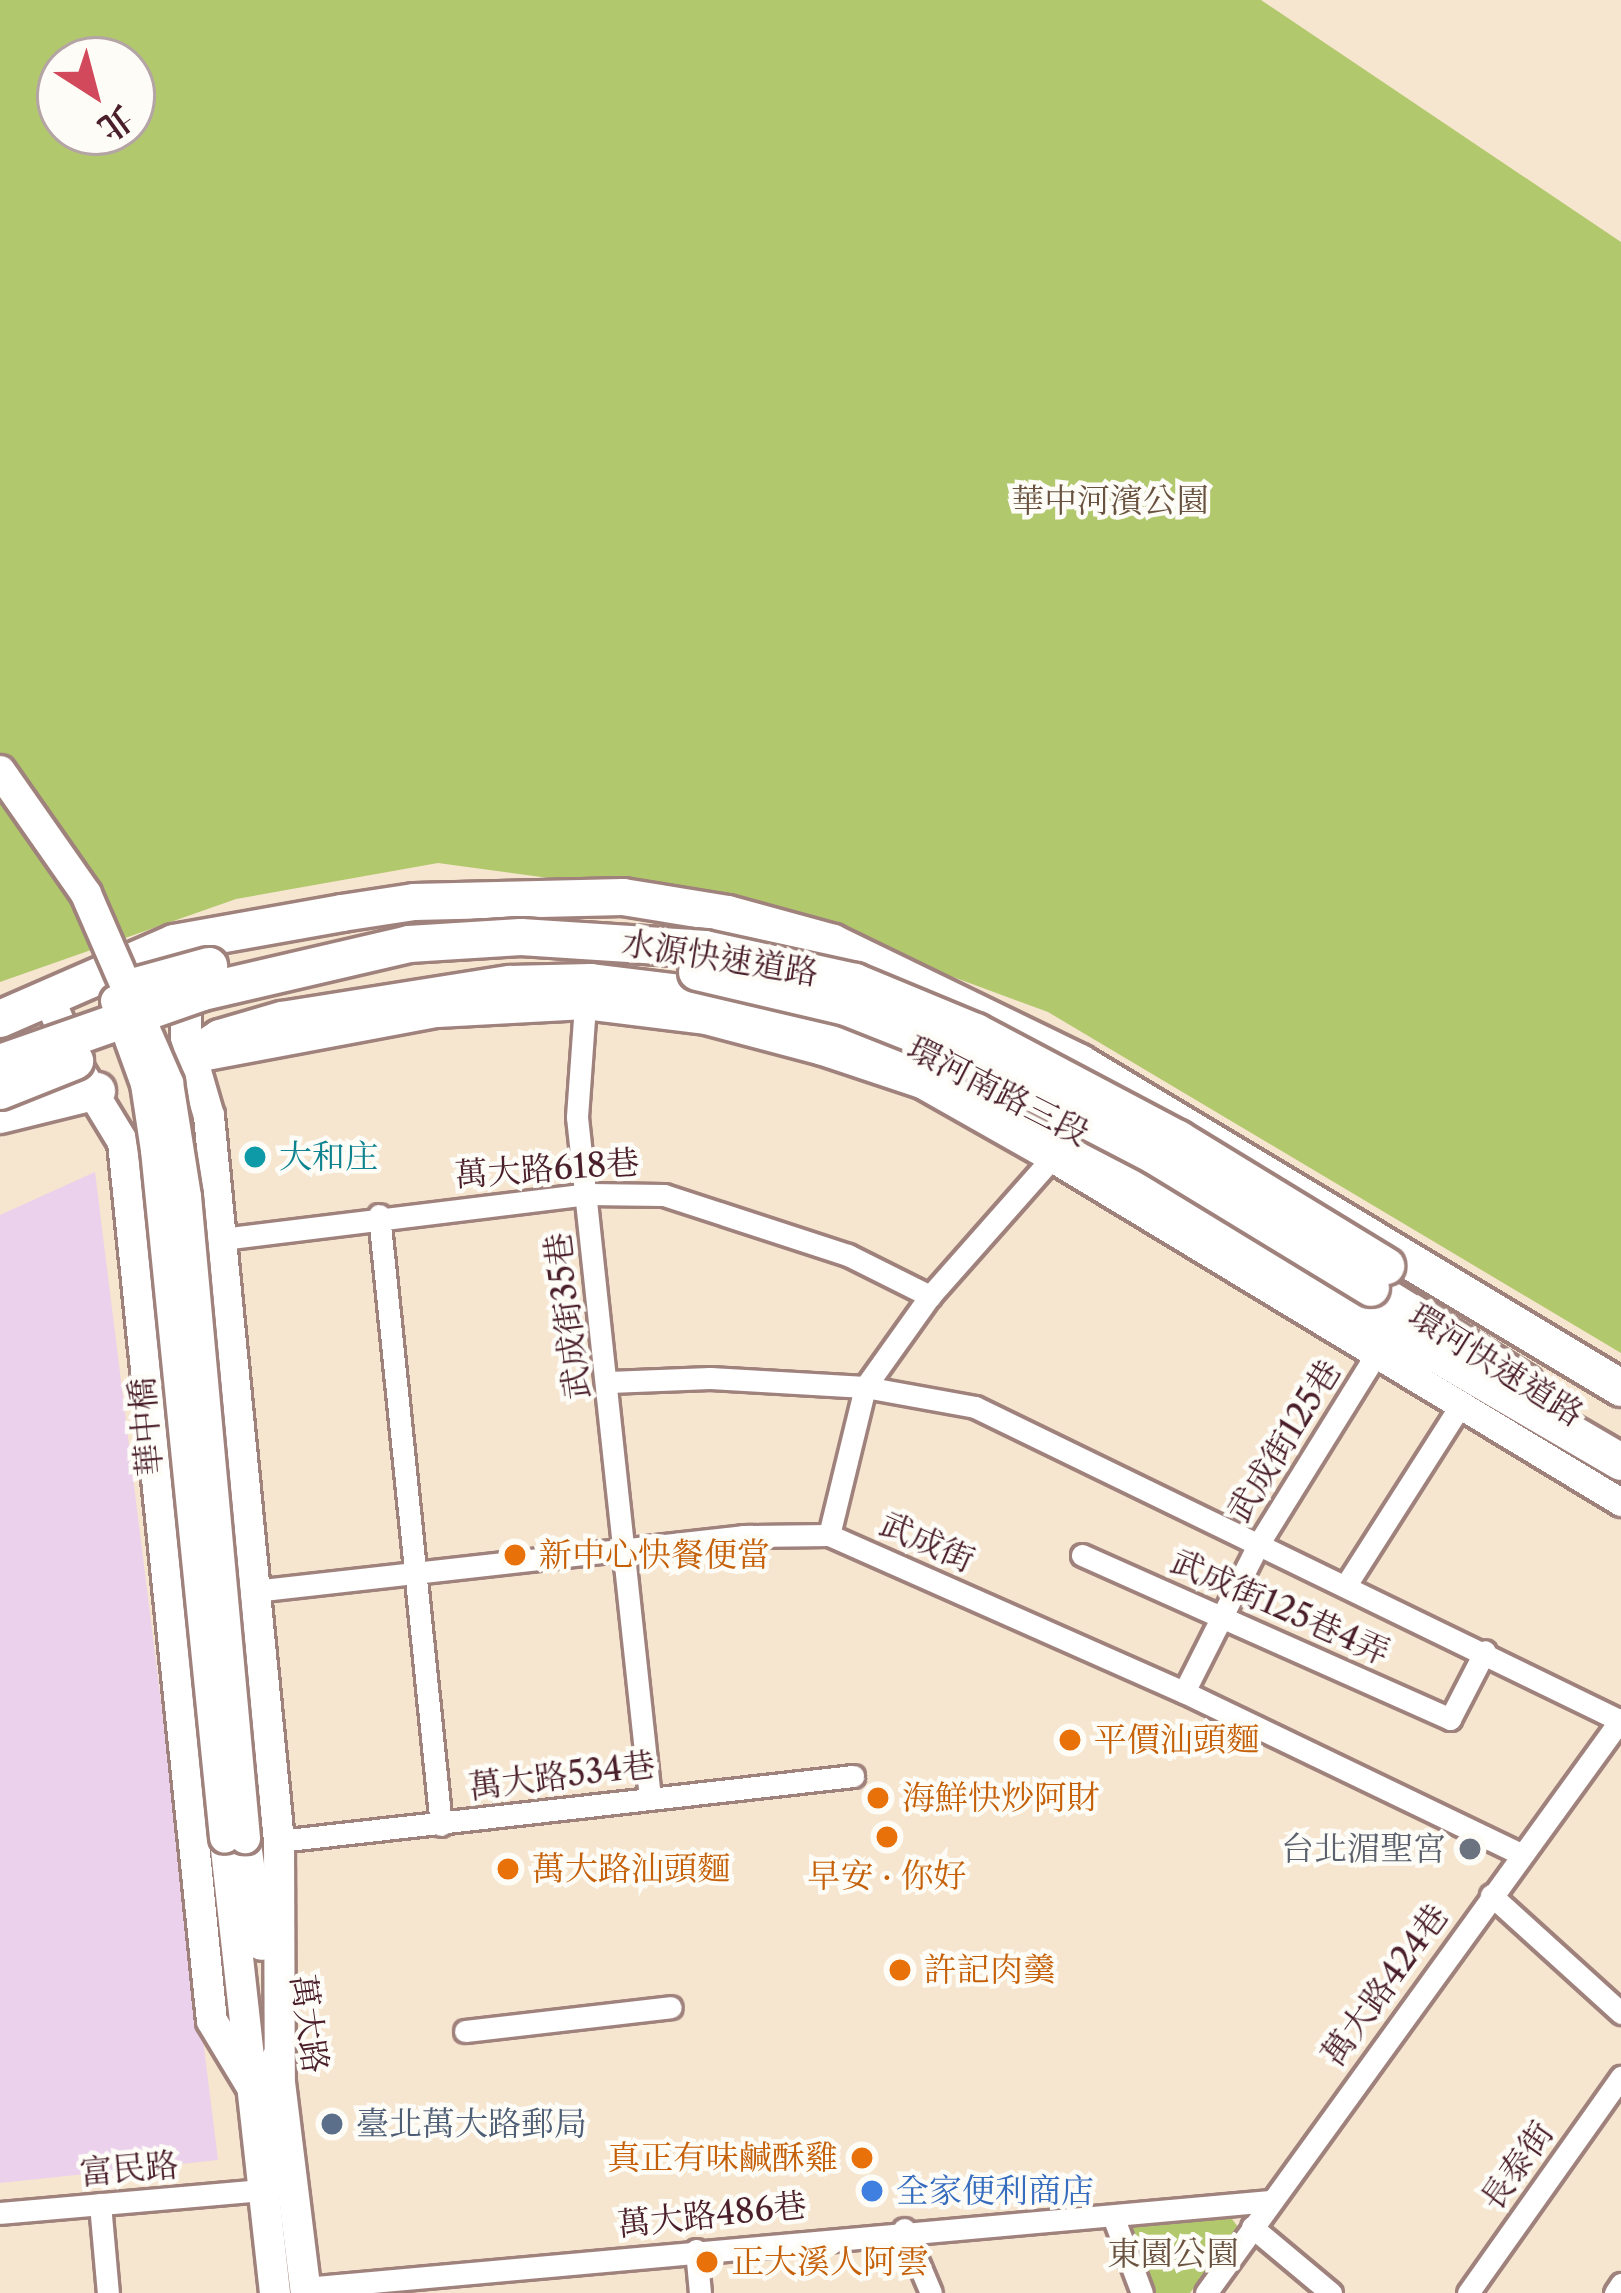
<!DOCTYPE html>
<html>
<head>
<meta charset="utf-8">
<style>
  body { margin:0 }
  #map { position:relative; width:1621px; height:2293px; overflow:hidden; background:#f6e5cf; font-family:"Libre Caslon Text","Noto Serif TC",serif }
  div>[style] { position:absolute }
  .built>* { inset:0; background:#ebd1eb }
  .green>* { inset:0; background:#b2c86d }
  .roads { filter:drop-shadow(3px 0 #a0827d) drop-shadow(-3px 0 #a0827d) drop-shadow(0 3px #a0827d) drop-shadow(0 -3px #a0827d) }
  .minor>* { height:21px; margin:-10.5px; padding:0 10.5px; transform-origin:10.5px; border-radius:10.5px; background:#fff }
  .tertiary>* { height:27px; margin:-13.5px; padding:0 13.5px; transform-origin:13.5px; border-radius:13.5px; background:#fff }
  .secondary>* { height:30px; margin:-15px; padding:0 15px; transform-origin:15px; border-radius:15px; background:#fff }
  .trunk>* { height:36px; margin:-18px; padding:0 18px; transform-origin:18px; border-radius:18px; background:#fff }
  .bridges { filter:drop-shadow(3px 0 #a0827d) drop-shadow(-3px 0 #a0827d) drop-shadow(0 3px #a0827d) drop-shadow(0 -3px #a0827d) }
  .secondary-bridge>* { height:30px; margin:-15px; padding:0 15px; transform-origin:15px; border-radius:15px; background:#fff }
  .trunk-bridge>* { height:36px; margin:-18px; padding:0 18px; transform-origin:18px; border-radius:18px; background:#fff }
  .dots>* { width:33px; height:33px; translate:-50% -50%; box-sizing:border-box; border:6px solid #fdfcf7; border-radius:50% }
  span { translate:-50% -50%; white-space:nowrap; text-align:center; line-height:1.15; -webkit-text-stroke:9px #fdfcf7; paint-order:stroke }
  .park-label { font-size:33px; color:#69523f }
  .street-label { font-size:33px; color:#4a1f2b }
  .culture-label { font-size:33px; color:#0d838f }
  .left { translate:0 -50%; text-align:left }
  .food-label { font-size:33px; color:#c56008 }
  .right { translate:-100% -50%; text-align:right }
  .worship-label { font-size:33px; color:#5b616d }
  .service-label { font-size:33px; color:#4e5e75 }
  .shop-label { font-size:33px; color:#366cbe }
  .north { position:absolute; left:36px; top:36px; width:120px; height:120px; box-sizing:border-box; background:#fdfcf7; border:3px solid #b5a4a5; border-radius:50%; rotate:144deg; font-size:33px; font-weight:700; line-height:48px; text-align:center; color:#4a1f2b }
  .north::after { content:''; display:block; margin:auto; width:42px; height:54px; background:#d1495b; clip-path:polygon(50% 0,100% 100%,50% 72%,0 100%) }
</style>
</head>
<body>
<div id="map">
  <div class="built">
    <i style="clip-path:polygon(95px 1172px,218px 2160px,0 2183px,0 1215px)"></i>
  </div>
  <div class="green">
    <i style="clip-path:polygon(evenodd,0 0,1261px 0,1621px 242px,1621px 1353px,1048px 1012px,764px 907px,438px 863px,236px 899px,0 982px,0 0,60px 60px,132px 60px,132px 132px,60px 132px,60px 60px)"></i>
    <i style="clip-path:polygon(1226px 2211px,1238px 2227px,1190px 2293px,1150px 2293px,1125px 2236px,1135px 2219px)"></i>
  </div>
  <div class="roads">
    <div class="minor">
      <i style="left:585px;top:1005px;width:112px;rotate:94.1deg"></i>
      <i style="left:577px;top:1117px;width:685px;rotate:83.88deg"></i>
      <i style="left:379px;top:1215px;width:613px;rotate:84.2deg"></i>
      <i style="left:222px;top:1239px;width:368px;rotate:-7deg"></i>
      <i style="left:587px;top:1194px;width:77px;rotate:0.7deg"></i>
      <i style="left:664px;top:1195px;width:194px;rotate:18.1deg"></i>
      <i style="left:848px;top:1255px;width:92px;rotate:26.6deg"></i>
      <i style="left:609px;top:1382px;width:101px;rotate:-2.3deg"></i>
      <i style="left:710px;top:1378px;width:155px;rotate:3.3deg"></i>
      <i style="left:865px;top:1387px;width:112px;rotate:10.3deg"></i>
      <i style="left:975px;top:1407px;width:718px;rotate:25.92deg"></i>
      <i style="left:829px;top:1535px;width:152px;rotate:-76.3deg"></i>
      <i style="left:865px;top:1387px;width:112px;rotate:-54.5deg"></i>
      <i style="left:930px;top:1296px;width:184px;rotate:-48.5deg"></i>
      <i style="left:1082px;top:1555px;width:403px;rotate:24deg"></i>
      <i style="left:1450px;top:1719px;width:76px;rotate:-62.8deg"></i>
      <i style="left:1346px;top:1585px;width:212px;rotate:-57.5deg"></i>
      <i style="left:254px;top:1591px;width:492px;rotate:-6.4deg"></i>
      <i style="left:743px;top:1536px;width:86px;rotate:-0.7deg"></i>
      <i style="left:829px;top:1535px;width:388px;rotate:23.9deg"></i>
      <i style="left:1184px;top:1692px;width:374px;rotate:25.7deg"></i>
      <i style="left:1184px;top:1692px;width:167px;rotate:-63.3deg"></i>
      <i style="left:1259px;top:1543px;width:222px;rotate:-58.2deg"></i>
      <i style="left:279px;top:1841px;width:578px;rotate:-6.46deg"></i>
      <i style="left:1491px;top:1895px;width:176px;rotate:42.2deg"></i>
      <i style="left:465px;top:2031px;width:207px;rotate:-6.6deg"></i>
      <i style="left:100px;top:2204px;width:89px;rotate:84.9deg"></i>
      <i style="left:0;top:2213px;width:264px;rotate:-5deg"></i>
      <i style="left:1114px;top:2219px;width:79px;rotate:69.3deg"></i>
      <i style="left:1252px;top:2227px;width:103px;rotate:39.9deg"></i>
      <i style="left:904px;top:2229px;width:69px;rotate:67.1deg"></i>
      <i style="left:696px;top:2250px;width:43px;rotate:84.7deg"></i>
      <i style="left:305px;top:2288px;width:969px;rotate:-5.15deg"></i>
      <i style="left:1206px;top:2293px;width:708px;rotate:-54.13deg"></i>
      <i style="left:1468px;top:2293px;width:265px;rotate:-54.7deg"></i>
      <i style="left:1615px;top:2293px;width:11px;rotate:-56deg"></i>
    </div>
    <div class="tertiary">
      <i style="left:201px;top:1057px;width:240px;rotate:-10.6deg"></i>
      <i style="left:437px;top:1013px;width:148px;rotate:-3.1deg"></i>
      <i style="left:585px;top:1005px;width:121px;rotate:7.1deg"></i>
      <i style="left:705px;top:1020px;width:121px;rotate:14.8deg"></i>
      <i style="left:822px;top:1051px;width:104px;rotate:18.4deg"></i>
      <i style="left:921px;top:1084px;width:150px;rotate:29.5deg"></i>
      <i style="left:1052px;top:1158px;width:665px;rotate:31.16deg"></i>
    </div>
    <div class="secondary">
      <i style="left:186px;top:977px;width:60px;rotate:90deg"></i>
      <i style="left:186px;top:1037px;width:82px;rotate:73.8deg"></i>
      <i style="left:209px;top:1116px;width:728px;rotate:84.49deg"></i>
      <i style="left:279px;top:1841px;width:236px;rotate:89.8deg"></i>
      <i style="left:49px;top:998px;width:78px;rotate:67.4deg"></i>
      <i style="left:79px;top:1070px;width:84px;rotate:58.6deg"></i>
      <i style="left:123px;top:1142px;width:883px;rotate:84.22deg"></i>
      <i style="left:212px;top:2021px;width:74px;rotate:58.9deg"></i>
      <i style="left:245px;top:1838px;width:108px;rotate:81.5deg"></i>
      <i style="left:225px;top:1840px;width:456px;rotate:83.7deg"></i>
      <i style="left:277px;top:2058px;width:237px;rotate:83deg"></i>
    </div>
    <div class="trunk">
      <i style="left:0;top:1019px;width:190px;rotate:-23.6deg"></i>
      <i style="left:174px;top:943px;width:171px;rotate:-10.1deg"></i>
      <i style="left:342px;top:913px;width:73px;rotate:-8.7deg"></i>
      <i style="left:414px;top:902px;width:209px;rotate:-1.4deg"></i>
      <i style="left:623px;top:897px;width:106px;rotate:9.2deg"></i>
      <i style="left:728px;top:914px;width:109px;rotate:15.4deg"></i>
      <i style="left:833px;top:943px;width:275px;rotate:25.9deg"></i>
      <i style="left:1080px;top:1063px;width:631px;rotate:30.99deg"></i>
      <i style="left:191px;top:1057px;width:35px;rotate:-33deg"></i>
      <i style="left:220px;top:1038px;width:65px;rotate:-16.2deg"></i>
      <i style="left:282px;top:1020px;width:231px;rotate:-9deg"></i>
      <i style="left:510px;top:984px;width:81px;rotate:-1.4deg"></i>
      <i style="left:591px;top:982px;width:140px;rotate:7deg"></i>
      <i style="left:730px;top:999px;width:108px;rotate:14.4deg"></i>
      <i style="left:835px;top:1026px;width:113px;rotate:20.2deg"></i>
      <i style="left:941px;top:1065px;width:787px;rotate:30.28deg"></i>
      <i style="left:0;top:1115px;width:100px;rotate:-13.9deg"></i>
      <i style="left:1371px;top:1288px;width:182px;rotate:31.8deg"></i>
    </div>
  </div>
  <div class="bridges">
    <div class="secondary-bridge">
      <i style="left:0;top:771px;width:150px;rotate:55deg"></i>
      <i style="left:86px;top:894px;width:206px;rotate:66.5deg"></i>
      <i style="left:168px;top:1083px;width:115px;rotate:81deg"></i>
      <i style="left:186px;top:1197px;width:644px;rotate:84.74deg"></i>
      <i style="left:116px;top:1001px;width:88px;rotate:70.1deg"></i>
      <i style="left:146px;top:1084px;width:67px;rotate:81.4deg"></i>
      <i style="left:156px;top:1150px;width:691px;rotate:84.27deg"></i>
    </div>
    <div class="trunk-bridge">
      <i style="left:697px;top:972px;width:153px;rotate:13.2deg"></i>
      <i style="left:846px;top:1007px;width:103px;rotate:21.6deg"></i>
      <i style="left:942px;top:1045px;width:240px;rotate:27.5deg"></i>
      <i style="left:1155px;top:1156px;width:253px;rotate:31.4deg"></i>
      <i style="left:132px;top:987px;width:80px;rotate:-15.3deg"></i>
      <i style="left:0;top:1063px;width:215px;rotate:-19.3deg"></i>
      <i style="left:203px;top:992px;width:212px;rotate:-13.1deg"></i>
      <i style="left:409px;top:944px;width:112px;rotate:-3.6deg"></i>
      <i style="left:521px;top:937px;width:184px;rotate:3.7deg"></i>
      <i style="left:705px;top:949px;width:154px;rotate:12.4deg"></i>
      <i style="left:855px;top:982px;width:131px;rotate:22.5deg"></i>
      <i style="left:976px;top:1032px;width:229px;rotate:27.9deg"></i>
      <i style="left:1178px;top:1139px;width:244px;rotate:31.4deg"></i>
      <i style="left:0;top:1091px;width:81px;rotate:-21.8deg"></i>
    </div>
  </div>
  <div class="dots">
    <i style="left:255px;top:1157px;background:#0f9aa8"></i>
    <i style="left:515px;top:1555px;background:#e8710a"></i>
    <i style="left:1070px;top:1740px;background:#e8710a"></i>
    <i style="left:878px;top:1798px;background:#e8710a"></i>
    <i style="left:887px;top:1837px;background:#e8710a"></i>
    <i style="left:1470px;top:1849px;background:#6b7280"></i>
    <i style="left:508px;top:1869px;background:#e8710a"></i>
    <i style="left:900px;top:1970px;background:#e8710a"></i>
    <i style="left:332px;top:2124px;background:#5c6f8a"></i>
    <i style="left:862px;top:2158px;background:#e8710a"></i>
    <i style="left:872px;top:2191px;background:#3f7fe0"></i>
    <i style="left:707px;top:2262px;background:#e8710a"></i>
  </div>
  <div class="park-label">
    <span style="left:1110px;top:501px">華中河濱公園</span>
    <span style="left:1173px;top:2254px">東園公園</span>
  </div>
  <div class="street-label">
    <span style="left:720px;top:958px;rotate:9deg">水源快速道路</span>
    <span style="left:998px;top:1091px;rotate:27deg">環河南路三段</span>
    <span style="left:547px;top:1169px;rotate:-4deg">萬大路618巷</span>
    <span style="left:568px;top:1316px;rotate:-97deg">武成街35巷</span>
    <span style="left:1496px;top:1365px;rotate:32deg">環河快速道路</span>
    <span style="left:146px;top:1427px;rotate:-95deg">華中橋</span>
    <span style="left:1284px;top:1441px;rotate:-58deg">武成街125巷</span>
    <span style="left:927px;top:1542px;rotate:24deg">武成街</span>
    <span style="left:1280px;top:1607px;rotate:24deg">武成街125巷4弄</span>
    <span style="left:562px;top:1776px;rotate:-7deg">萬大路534巷</span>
    <span style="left:1385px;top:1985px;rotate:-54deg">萬大路424巷</span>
    <span style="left:309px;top:2024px;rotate:82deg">萬大路</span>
    <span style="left:1517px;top:2166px;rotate:-55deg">長泰街</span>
    <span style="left:129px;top:2169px;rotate:-5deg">富民路</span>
    <span style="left:712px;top:2215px;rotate:-6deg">萬大路486巷</span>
  </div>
  <div class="culture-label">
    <span class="left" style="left:279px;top:1157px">大和庄</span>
  </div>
  <div class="food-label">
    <span class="left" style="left:539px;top:1555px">新中心快餐便當</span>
    <span class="left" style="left:1094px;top:1740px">平價汕頭麵</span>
    <span class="left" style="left:902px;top:1798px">海鮮快炒阿財</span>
    <span class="left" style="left:532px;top:1869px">萬大路汕頭麵</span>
    <span style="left:887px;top:1876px">早安 · 你好</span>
    <span class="left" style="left:924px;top:1970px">許記肉羹</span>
    <span class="right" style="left:838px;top:2158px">真正有味鹹酥雞</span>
    <span class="left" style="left:731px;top:2262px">正大溪人阿雲</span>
  </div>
  <div class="worship-label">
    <span class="right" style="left:1446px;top:1849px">台北湄聖宮</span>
  </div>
  <div class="service-label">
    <span class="left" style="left:356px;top:2124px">臺北萬大路郵局</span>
  </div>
  <div class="shop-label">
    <span class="left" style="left:896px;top:2191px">全家便利商店</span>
  </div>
  <div class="north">北</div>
</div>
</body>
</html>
